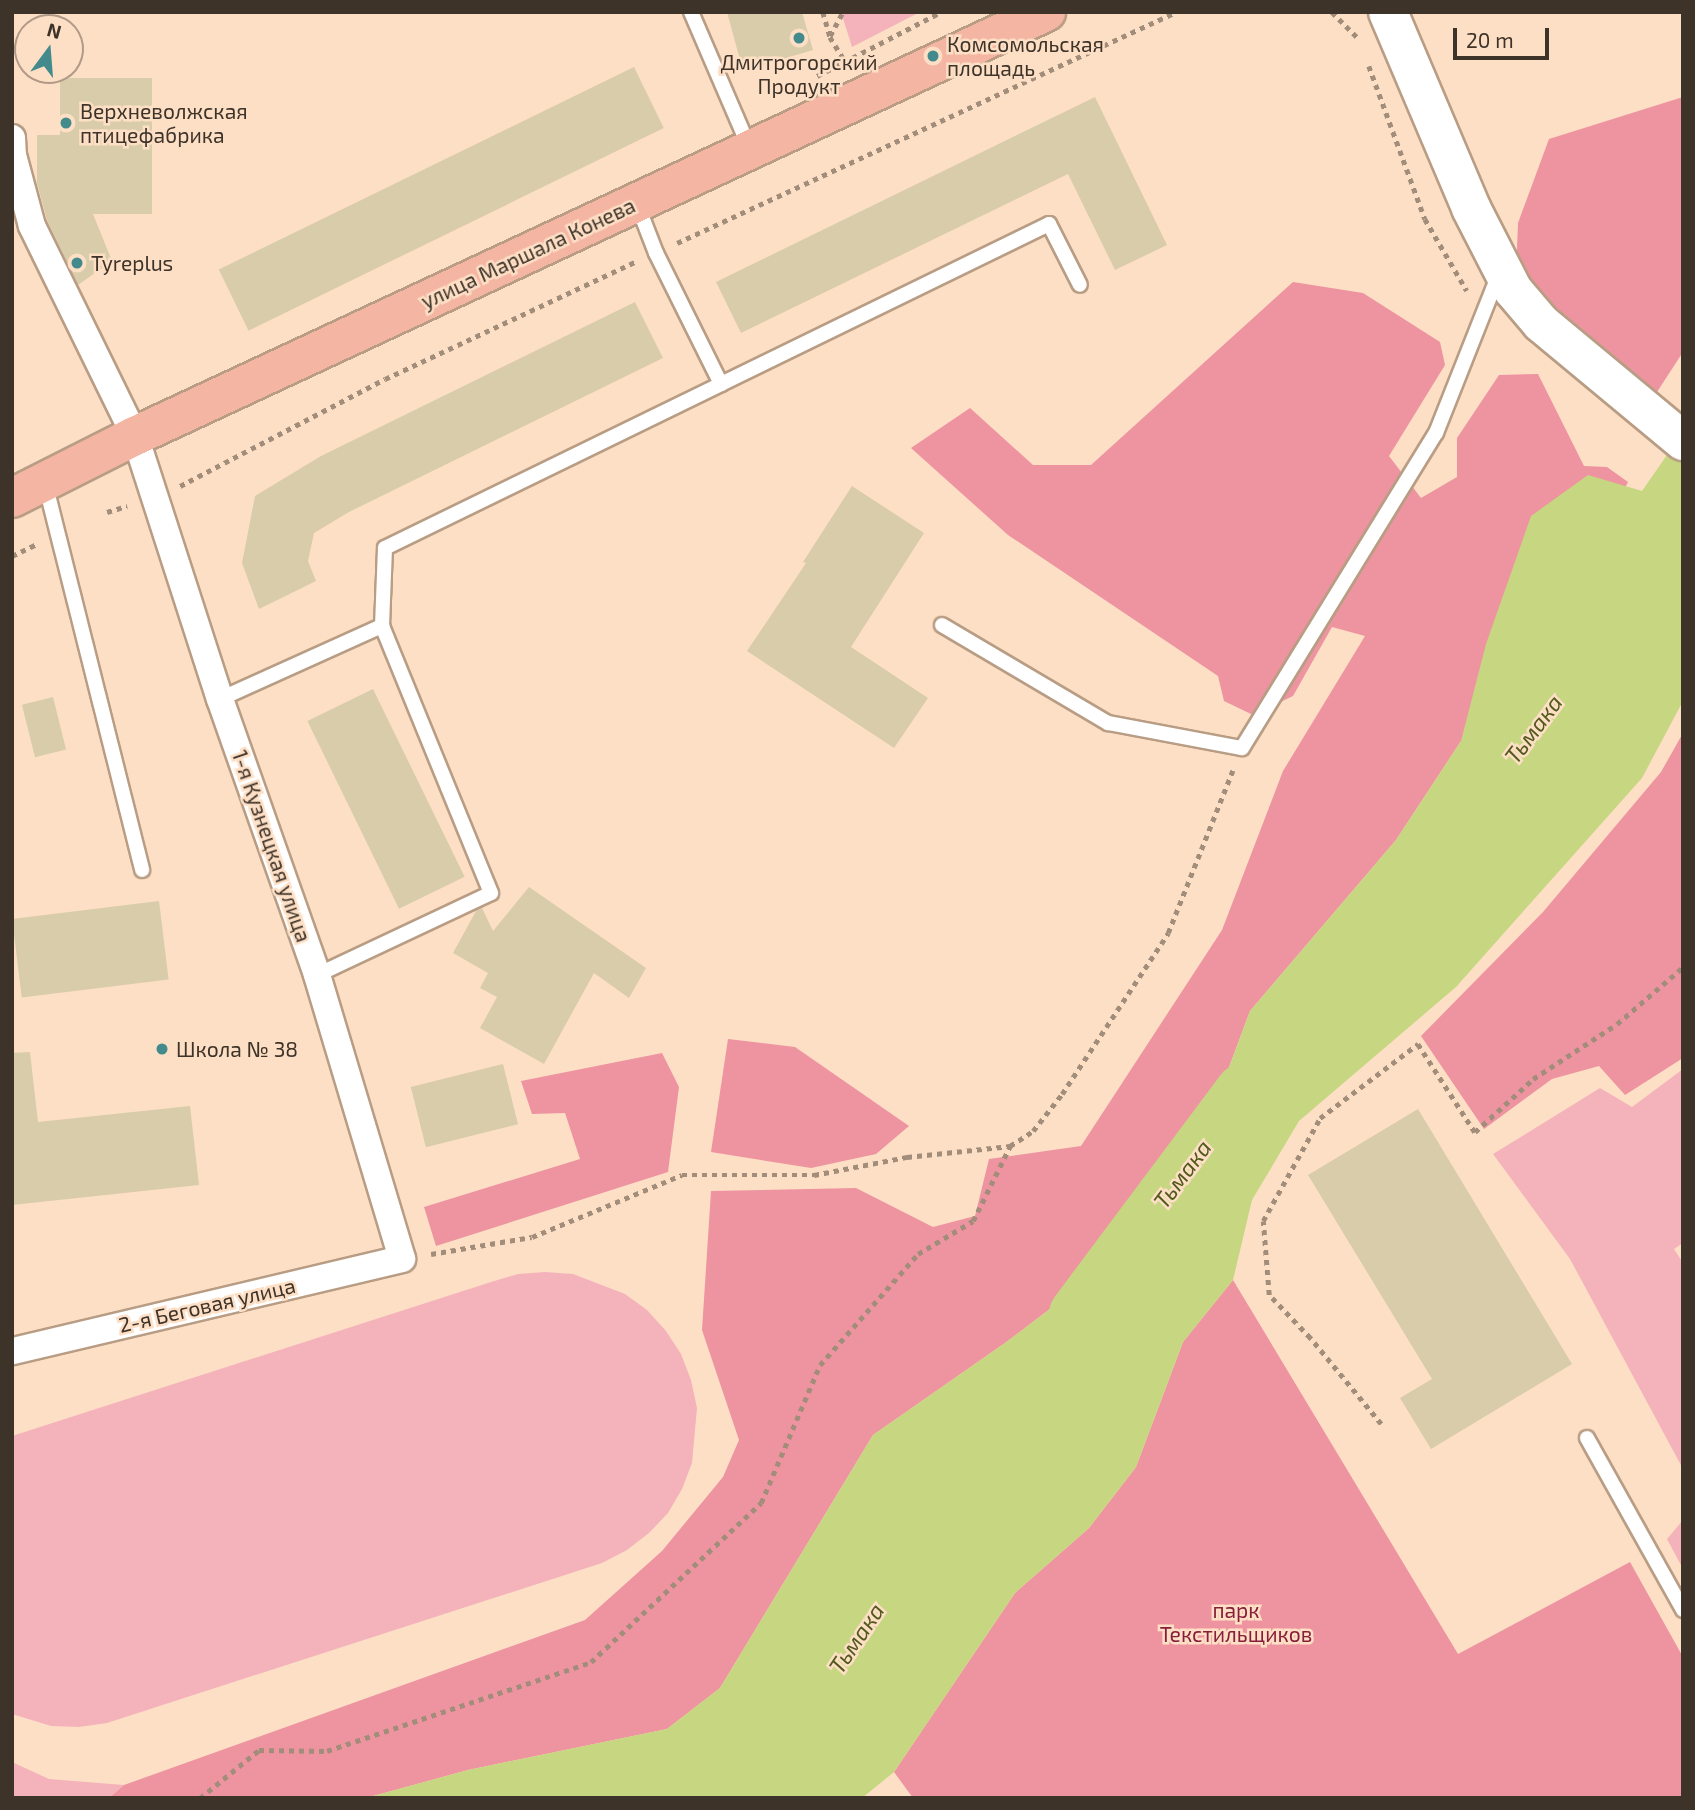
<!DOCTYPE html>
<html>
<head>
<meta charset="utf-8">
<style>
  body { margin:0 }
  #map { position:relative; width:1695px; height:1810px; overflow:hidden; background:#fddfc5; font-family:"Exo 2",sans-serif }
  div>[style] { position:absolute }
  .green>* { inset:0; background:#f4b3bb }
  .forest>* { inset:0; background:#ee93a0 }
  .water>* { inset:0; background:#c7d680 }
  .river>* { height:58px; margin:-29px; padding:0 29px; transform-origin:29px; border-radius:29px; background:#c7d680 }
  .building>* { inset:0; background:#d9ccaa; transform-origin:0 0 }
  .path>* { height:4.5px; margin-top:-2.25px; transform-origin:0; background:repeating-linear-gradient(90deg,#a18d7a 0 5px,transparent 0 10px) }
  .roads { filter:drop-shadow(2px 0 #b89d84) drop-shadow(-2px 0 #b89d84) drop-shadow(0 2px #b89d84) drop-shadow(0 -2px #b89d84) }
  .service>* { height:14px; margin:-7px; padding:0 7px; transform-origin:7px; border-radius:7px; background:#fff }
  .minor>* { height:26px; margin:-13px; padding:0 13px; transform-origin:13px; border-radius:13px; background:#fff }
  .secondary>* { height:38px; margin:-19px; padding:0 19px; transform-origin:19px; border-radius:19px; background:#fff }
  .primary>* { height:38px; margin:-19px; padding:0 19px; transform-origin:19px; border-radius:19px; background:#f4b5a3 }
  .dots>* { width:19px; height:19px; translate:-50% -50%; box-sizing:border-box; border:4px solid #fddfc5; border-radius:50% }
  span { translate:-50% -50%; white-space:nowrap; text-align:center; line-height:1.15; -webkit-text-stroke:5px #fddfc5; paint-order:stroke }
  .poi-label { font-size:21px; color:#3e3329 }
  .left { translate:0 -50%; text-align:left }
  .street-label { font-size:21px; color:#3e3329 }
  .park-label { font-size:21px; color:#881e3b }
  .water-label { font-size:23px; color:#515a1c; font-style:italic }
  .frame { position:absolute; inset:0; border:14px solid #3e3329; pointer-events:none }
  .north { position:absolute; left:14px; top:14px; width:70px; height:70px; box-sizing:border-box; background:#fddfc5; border:2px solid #b19a87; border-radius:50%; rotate:16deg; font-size:19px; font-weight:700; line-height:28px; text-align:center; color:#3e3329 }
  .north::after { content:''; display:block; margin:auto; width:24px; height:32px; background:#428a8b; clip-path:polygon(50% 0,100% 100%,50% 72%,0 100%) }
  .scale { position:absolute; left:1453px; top:28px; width:96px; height:32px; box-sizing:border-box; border:4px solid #3e3329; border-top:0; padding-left:9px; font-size:21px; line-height:24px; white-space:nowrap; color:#3e3329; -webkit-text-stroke:5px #fddfc5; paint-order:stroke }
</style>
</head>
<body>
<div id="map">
  <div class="green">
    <i style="clip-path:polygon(841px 12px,920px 12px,852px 47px)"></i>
    <i style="clip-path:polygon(1683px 1069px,1683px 1243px,1674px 1249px,1683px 1263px,1683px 1469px,1570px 1259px,1493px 1154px,1600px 1088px,1632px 1107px)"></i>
    <i style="clip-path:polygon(545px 1272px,573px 1274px,625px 1294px,647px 1310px,666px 1331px,681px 1354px,691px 1380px,697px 1408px,692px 1463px,682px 1489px,668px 1513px,649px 1533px,627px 1550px,602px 1563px,107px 1723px,79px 1727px,51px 1726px,12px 1714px,12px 1436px,491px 1282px,518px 1274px)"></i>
    <i style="clip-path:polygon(1683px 1520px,1683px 1569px,1667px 1539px)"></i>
    <i style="clip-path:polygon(12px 1762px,49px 1779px,124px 1785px,109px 1798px,12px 1798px)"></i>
  </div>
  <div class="forest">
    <i style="clip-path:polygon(1683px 97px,1683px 352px,1657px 392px,1516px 274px,1518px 223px,1549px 139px)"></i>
    <i style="clip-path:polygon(1293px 282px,1363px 293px,1440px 342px,1445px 365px,1389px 456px,1421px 498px,1457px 477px,1457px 438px,1499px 375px,1538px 374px,1584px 466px,1607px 467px,1628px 482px,1509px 712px,1461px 741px,1396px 840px,1250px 1011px,1194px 1161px,1125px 1252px,1005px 1343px,873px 1435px,720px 1688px,667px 1729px,468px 1770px,366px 1798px,109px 1798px,124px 1785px,585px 1620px,662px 1551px,723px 1477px,739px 1440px,702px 1330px,711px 1191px,856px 1188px,933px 1227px,975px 1216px,989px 1159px,1081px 1146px,1222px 930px,1283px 771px,1365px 636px,1332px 627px,1293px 696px,1253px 715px,1224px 701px,1218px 676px,1008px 535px,911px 448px,970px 408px,1033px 465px,1091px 465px)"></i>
    <i style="clip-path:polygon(1683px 733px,1683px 1058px,1625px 1095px,1599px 1066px,1552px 1079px,1484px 1129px,1421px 1036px,1543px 912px,1661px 772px)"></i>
    <i style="clip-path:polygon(728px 1039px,795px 1047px,909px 1126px,876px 1154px,811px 1168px,711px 1152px)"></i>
    <i style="clip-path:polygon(662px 1053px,679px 1087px,668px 1172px,436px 1246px,424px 1207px,580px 1159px,565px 1113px,532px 1114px,521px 1081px)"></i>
    <i style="clip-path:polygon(1233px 1280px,1458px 1654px,1630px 1562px,1683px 1657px,1683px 1798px,913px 1798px,894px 1772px,1015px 1593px,1089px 1528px,1136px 1467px,1183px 1342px)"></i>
  </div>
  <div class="water">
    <i style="clip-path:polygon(1683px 432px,1683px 701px,1642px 778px,1456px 987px,1299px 1121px,1252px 1200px,1233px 1280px,1183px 1342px,1136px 1467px,1089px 1528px,1015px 1593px,894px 1772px,862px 1798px,366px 1798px,468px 1770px,667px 1729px,720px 1688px,873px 1435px,1005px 1343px,1125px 1252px,1194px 1161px,1250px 1011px,1396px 840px,1461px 741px,1486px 644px,1531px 516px,1588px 475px,1642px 491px)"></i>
  </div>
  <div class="river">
    <i style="left:1078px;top:1314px;width:277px;rotate:-53.2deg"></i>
  </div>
  <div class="building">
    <i style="clip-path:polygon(727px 12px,802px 12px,813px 50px,743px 71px)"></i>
    <i style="left:634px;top:67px;width:68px;height:462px;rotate:64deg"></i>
    <i style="clip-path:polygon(60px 78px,152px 78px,152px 214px,93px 214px,112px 261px,78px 285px,47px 220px,37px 183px,37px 135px,60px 135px)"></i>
    <i style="clip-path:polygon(1095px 97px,1167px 245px,1115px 270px,1068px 174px,741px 333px,716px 282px)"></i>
    <i style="clip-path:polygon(635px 302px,663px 358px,349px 512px,314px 533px,308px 561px,316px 581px,259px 609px,242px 563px,255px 496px,321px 456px)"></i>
    <i style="clip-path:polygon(852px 486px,924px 533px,851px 647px,928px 698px,894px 748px,747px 651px,806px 563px,803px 562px)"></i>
    <i style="left:373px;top:689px;width:209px;height:73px;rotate:64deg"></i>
    <i style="left:53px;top:697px;width:54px;height:32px;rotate:76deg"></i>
    <i style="clip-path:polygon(529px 887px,646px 968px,629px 998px,594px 973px,544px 1064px,480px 1028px,497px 997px,480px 988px,488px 973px,453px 953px,476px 911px,482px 908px,493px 931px)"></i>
    <i style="left:159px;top:901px;width:79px;height:148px;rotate:83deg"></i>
    <i style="clip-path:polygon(30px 1052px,38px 1122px,190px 1106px,199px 1185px,12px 1205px,12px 1053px)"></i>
    <i style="left:503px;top:1064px;width:62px;height:95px;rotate:76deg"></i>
    <i style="clip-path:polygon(1418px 1109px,1572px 1364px,1431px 1449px,1400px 1398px,1432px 1379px,1308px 1175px)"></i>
  </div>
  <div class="path">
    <i style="left:823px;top:12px;width:26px;rotate:74deg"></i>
    <i style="left:830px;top:37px;width:28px;rotate:58deg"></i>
    <i style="left:1332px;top:12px;width:38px;rotate:45deg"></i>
    <i style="left:830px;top:36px;width:27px;rotate:-62deg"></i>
    <i style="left:1369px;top:66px;width:163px;rotate:69.9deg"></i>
    <i style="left:1425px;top:219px;width:83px;rotate:59.7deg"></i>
    <i style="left:817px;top:76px;width:140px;rotate:-27.3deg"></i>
    <i style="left:677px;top:243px;width:550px;rotate:-24.84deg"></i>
    <i style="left:180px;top:486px;width:231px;rotate:-27.6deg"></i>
    <i style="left:385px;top:379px;width:278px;rotate:-25.1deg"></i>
    <i style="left:107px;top:512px;width:21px;rotate:-17deg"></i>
    <i style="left:12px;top:556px;width:28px;rotate:-26deg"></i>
    <i style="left:431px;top:1254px;width:102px;rotate:-9.6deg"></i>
    <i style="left:532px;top:1237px;width:162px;rotate:-22.5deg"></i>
    <i style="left:682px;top:1175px;width:132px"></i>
    <i style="left:814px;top:1175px;width:95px;rotate:-11deg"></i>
    <i style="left:907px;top:1157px;width:104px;rotate:-6.1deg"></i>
    <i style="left:1010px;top:1146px;width:27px;rotate:-33deg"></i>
    <i style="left:1033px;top:1131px;width:47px;rotate:-51.9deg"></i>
    <i style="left:1062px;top:1094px;width:193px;rotate:-56.6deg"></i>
    <i style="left:1168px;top:933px;width:175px;rotate:-68.3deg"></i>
    <i style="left:1381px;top:1424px;width:112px;rotate:-129.5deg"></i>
    <i style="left:1310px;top:1338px;width:59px;rotate:-133.6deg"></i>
    <i style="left:1269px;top:1295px;width:74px;rotate:-94.6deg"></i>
    <i style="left:1263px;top:1221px;width:118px;rotate:-61deg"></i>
    <i style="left:1320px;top:1118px;width:123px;rotate:-37.1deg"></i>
    <i style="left:1418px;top:1044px;width:105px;rotate:57.1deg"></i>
    <i style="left:1475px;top:1132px;width:79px;rotate:-42.4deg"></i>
    <i style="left:1533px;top:1079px;width:100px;rotate:-33.2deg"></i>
    <i style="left:1617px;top:1024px;width:87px;rotate:-40.8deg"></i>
    <i style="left:200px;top:1798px;width:76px;rotate:-39.1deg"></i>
    <i style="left:259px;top:1750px;width:68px;rotate:0.8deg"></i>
    <i style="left:327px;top:1751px;width:279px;rotate:-18.6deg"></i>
    <i style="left:591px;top:1662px;width:233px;rotate:-43.1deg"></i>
    <i style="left:761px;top:1503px;width:150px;rotate:-66.9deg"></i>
    <i style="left:820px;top:1365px;width:148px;rotate:-48.6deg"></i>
    <i style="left:918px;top:1254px;width:64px;rotate:-31deg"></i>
    <i style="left:973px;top:1221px;width:84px;rotate:-63.7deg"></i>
  </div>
  <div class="roads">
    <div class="service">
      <i style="left:691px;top:12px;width:149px;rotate:66.7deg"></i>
      <i style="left:721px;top:384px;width:365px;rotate:-26deg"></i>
      <i style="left:1049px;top:224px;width:68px;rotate:63.1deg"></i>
      <i style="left:45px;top:483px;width:399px;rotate:75.9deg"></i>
      <i style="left:942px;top:625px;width:193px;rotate:30.6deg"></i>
      <i style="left:1108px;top:723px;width:136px;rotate:10.6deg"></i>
      <i style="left:1242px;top:748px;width:370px;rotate:-58.4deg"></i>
      <i style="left:1436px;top:433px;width:171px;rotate:-68.4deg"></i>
      <i style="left:220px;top:699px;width:178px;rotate:-24.3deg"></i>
      <i style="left:382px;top:626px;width:78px;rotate:-87.8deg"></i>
      <i style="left:385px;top:548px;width:374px;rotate:-26deg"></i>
      <i style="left:721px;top:384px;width:146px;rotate:-116.4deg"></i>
      <i style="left:656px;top:253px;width:53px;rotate:-111.2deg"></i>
      <i style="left:317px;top:975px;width:192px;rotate:-25.2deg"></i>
      <i style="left:491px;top:893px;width:288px;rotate:-112.2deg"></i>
      <i style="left:1587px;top:1438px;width:197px;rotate:60.8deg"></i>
    </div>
    <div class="minor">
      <i style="left:12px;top:138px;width:17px;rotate:87deg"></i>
      <i style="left:13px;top:155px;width:73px;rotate:75deg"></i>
      <i style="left:32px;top:226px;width:234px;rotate:63.9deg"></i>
      <i style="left:135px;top:436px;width:276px;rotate:72.1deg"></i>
      <i style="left:220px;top:699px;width:293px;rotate:70.6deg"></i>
      <i style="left:317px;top:975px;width:296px;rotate:73.3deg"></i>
      <i style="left:402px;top:1259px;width:401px;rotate:166.7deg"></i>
    </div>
    <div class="secondary">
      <i style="left:1388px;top:12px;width:213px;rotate:67deg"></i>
      <i style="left:1471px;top:208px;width:92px;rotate:62.9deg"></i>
      <i style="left:1513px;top:290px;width:43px;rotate:49.7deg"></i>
      <i style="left:1541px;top:323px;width:185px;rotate:39.7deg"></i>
    </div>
    <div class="primary">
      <i style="left:12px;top:498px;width:138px;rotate:-26.8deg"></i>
      <i style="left:135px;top:436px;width:1005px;rotate:-24.96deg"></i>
    </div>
  </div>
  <div class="dots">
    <i style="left:799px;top:38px;background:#428a8b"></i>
    <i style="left:933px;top:56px;background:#428a8b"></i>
    <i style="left:66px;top:123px;background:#428a8b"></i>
    <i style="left:77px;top:263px;background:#428a8b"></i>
    <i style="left:162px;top:1049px;background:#428a8b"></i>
  </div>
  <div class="poi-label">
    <span class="left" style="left:947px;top:56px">Комсомольская<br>площадь</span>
    <span style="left:799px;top:74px">Дмитрогорский<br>Продукт</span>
    <span class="left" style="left:80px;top:123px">Верхневолжская<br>птицефабрика</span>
    <span class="left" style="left:91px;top:263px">Tyreplus</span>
    <span class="left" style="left:176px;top:1049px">Школа № 38</span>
  </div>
  <div class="street-label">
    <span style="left:528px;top:253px;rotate:-25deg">улица Маршала Конева</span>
    <span style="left:272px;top:846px;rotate:71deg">1-я Кузнецкая улица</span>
    <span style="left:207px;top:1305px;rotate:-13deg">2-я Беговая улица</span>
  </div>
  <div class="park-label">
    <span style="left:1236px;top:1622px">парк<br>Текстильщиков</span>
  </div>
  <div class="water-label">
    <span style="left:1533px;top:729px;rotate:-53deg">Тьмака</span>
    <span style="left:1182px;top:1174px;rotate:-53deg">Тьмака</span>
    <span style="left:856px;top:1638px;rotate:-56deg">Тьмака</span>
  </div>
  <div class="frame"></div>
  <div class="north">N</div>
  <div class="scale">20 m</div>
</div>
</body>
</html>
